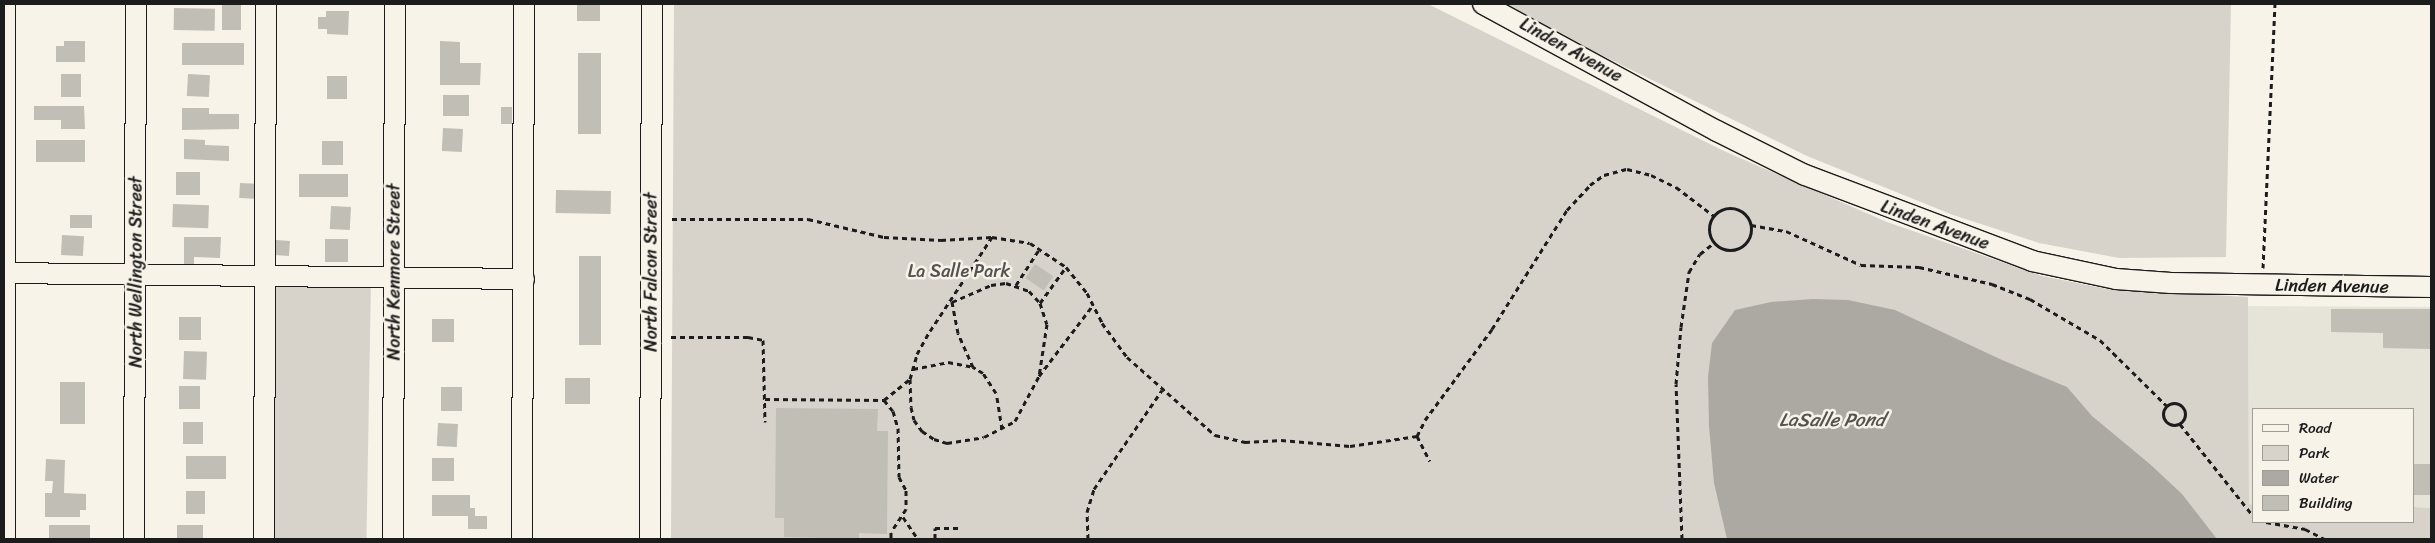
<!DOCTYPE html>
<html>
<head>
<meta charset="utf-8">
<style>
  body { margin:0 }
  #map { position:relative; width:2435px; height:543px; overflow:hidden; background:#f7f3e8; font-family:Sriracha,sans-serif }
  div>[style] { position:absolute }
  .built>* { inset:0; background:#e6e3d9 }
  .green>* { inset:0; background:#d7d3cb; transform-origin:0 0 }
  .water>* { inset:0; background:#aca9a2 }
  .building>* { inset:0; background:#c0beb5; transform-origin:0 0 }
  .path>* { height:3px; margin-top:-1.5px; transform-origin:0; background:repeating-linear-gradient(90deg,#1c1c1c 0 5px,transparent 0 9px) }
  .path>.ring { margin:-1.5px; padding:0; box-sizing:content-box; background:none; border:3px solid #1c1c1c; border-radius:50% }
  .roads { filter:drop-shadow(1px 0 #1c1c1c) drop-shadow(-1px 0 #1c1c1c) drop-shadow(0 1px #1c1c1c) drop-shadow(0 -1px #1c1c1c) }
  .minor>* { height:20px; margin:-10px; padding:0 10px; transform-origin:10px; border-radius:10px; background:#f7f3e8 }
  span { translate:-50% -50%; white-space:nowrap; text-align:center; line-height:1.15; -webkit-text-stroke:5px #f7f3e8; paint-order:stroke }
  .street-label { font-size:18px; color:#1c1c1c }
  .park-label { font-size:18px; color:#545351 }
  .water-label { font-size:19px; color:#565452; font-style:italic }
  .frame { position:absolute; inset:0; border:5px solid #1c1c1c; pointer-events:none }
  .legend { position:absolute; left:2252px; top:408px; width:162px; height:115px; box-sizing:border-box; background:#f7f3e8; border:1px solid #9f9d96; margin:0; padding:6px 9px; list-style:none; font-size:15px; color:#1c1c1c }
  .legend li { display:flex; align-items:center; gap:10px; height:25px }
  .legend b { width:25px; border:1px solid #9f9d96 }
</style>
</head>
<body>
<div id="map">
  <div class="built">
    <i style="clip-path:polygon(2248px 306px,2431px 307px,2431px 508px,2414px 507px,2414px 409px,2254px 409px,2254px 505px,2249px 505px)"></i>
  </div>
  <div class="green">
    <i style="clip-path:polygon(674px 4px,1428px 4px,1724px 151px,1887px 222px,2042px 276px,2107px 289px,2248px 297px,2249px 504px,2254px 505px,2254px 522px,2414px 522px,2414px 507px,2431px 508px,2431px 539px,671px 539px)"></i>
    <i style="clip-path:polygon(1497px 4px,2231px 4px,2226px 257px,2119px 258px,2039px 243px,1953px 215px,1807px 156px)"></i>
    <i style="left:271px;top:279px;width:100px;height:260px;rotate:1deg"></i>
  </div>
  <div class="water">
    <i style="clip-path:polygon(1813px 299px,1848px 300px,1895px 310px,2002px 360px,2067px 387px,2092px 416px,2151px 465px,2182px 494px,2217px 539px,1727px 539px,1714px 483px,1709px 426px,1708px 377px,1712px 343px,1735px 310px,1771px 302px)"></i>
  </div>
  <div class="building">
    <i style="left:222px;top:4px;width:19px;height:26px"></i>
    <i style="left:577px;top:4px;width:23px;height:17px"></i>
    <i style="left:174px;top:8px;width:41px;height:22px;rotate:1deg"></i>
    <i style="clip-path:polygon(326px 11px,349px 11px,348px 35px,327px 34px,327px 29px,318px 29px,318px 17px,326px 17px)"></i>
    <i style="clip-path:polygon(64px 41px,85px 41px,85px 62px,56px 62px,56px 46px,64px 46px)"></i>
    <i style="clip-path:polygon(440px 41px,460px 42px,460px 63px,481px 63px,480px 85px,440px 85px)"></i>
    <i style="left:182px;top:43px;width:62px;height:22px"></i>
    <i style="left:578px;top:53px;width:23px;height:81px"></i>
    <i style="left:61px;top:74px;width:20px;height:23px"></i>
    <i style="left:188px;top:74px;width:22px;height:22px;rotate:3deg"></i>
    <i style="left:327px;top:76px;width:20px;height:23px"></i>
    <i style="left:469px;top:95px;width:21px;height:26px;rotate:90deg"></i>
    <i style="clip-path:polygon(34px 106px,84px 106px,85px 129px,61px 129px,61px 120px,34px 120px)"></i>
    <i style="left:512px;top:107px;width:17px;height:11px;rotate:90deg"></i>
    <i style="clip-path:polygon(182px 108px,209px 108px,209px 114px,239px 114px,239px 129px,182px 130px)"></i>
    <i style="left:443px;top:128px;width:20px;height:23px;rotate:3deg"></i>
    <i style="clip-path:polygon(184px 139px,205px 140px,205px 145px,229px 146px,229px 161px,184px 159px)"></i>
    <i style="left:36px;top:140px;width:49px;height:22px"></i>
    <i style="left:322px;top:141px;width:21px;height:24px"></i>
    <i style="left:176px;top:172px;width:24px;height:23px"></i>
    <i style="left:299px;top:174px;width:49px;height:23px"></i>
    <i style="left:240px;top:183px;width:17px;height:15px;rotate:3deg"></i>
    <i style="left:556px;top:190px;width:55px;height:23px;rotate:1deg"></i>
    <i style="left:173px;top:204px;width:36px;height:23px;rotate:2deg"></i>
    <i style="left:331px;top:206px;width:20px;height:23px;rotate:3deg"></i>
    <i style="left:70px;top:215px;width:22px;height:13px"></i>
    <i style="left:62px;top:235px;width:22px;height:20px;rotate:3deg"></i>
    <i style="clip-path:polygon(184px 237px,221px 237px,220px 258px,194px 257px,194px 265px,184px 265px)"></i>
    <i style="left:325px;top:239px;width:23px;height:23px"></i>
    <i style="left:276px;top:240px;width:14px;height:15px;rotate:4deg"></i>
    <i style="left:579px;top:256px;width:22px;height:89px"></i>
    <i style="left:1035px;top:264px;width:22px;height:17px;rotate:34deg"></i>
    <i style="clip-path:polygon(2331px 309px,2431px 309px,2431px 349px,2383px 348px,2383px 333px,2331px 332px)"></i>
    <i style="left:179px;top:317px;width:22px;height:23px"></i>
    <i style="left:432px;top:319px;width:22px;height:23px"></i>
    <i style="left:184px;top:351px;width:23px;height:28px;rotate:2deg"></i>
    <i style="left:565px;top:378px;width:25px;height:26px"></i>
    <i style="left:60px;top:382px;width:25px;height:42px"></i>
    <i style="left:179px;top:386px;width:21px;height:23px"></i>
    <i style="left:462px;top:387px;width:24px;height:21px;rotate:90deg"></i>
    <i style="clip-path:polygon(776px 408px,878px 409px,877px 431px,888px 431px,887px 534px,859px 533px,859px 539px,784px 537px,784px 518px,775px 518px)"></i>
    <i style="left:183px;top:422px;width:20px;height:22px"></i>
    <i style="left:438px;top:423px;width:20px;height:23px;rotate:3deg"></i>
    <i style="left:186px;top:456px;width:40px;height:23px"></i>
    <i style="left:432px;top:458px;width:22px;height:23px"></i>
    <i style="clip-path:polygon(46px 459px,65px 460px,64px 493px,86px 494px,86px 510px,80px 510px,80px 517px,45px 517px,45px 493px,52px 493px,53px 481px,45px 481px)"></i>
    <i style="left:2414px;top:464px;width:17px;height:31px"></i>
    <i style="left:186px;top:491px;width:19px;height:23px"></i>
    <i style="clip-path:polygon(432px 495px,470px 495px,470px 508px,475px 508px,475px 516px,487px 516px,487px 529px,468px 529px,468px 516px,432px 516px)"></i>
    <i style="left:49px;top:525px;width:41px;height:14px"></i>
    <i style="left:177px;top:525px;width:26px;height:14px"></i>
  </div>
  <div class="path">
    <i class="ring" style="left:1709px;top:208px;width:39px;height:39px"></i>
    <i style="left:672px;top:219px;width:136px"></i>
    <i style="left:808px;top:219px;width:78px;rotate:13.3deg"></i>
    <i style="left:884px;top:237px;width:57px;rotate:3deg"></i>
    <i style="left:941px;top:240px;width:51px;rotate:-3.4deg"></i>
    <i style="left:992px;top:237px;width:38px;rotate:9deg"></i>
    <i style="left:1030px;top:243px;width:43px;rotate:33.7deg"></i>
    <i style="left:1066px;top:267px;width:33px;rotate:51deg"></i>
    <i style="left:1087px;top:293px;width:34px;rotate:63deg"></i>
    <i style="left:1102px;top:323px;width:42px;rotate:53.7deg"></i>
    <i style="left:1127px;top:357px;width:118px;rotate:41.6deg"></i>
    <i style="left:1215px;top:435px;width:31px;rotate:13deg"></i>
    <i style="left:1245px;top:442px;width:36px;rotate:-3deg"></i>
    <i style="left:1281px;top:440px;width:69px;rotate:5deg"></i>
    <i style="left:1350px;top:446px;width:68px;rotate:-8.5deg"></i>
    <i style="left:1417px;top:436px;width:18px;rotate:-63deg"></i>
    <i style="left:1425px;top:420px;width:113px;rotate:-53.6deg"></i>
    <i style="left:1492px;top:329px;width:141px;rotate:-57.8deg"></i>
    <i style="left:1567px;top:210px;width:34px;rotate:-47deg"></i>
    <i style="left:1590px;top:185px;width:17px;rotate:-36deg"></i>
    <i style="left:1604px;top:175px;width:24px;rotate:-15deg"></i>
    <i style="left:1627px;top:169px;width:25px;rotate:14deg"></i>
    <i style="left:1651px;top:175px;width:28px;rotate:26deg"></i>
    <i style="left:1676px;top:187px;width:48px;rotate:37.3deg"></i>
    <i style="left:1751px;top:225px;width:36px;rotate:10deg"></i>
    <i style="left:1786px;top:231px;width:82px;rotate:24.4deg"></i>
    <i style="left:1861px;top:265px;width:58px;rotate:2deg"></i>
    <i style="left:1919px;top:267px;width:75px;rotate:13.1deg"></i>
    <i style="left:1992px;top:284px;width:41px;rotate:21.5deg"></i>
    <i style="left:2030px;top:299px;width:81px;rotate:30.4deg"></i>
    <i style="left:2100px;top:340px;width:94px;rotate:44.6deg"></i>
    <i style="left:2263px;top:268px;width:264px;rotate:-87.4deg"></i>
    <i style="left:1016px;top:285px;width:44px;rotate:-57deg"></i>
    <i style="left:1040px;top:303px;width:44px;rotate:-54.2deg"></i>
    <i style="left:671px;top:337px;width:77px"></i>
    <i style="left:748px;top:337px;width:15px;rotate:11deg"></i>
    <i style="left:763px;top:340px;width:82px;rotate:88.6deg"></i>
    <i style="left:913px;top:369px;width:36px;rotate:-11deg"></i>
    <i style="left:948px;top:362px;width:25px;rotate:11deg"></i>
    <i style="left:910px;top:379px;width:28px;rotate:88deg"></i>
    <i style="left:911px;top:407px;width:13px;rotate:77deg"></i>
    <i style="left:914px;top:420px;width:14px;rotate:54deg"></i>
    <i style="left:922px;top:431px;width:14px;rotate:34deg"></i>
    <i style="left:934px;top:439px;width:14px;rotate:17deg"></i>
    <i style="left:947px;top:443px;width:37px;rotate:-9deg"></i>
    <i style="left:984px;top:437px;width:35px;rotate:-27deg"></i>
    <i style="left:1015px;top:421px;width:51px;rotate:-61.9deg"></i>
    <i style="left:1039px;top:376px;width:89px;rotate:-52.7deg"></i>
    <i style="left:765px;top:399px;width:119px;rotate:0.5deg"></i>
    <i style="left:884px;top:400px;width:33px;rotate:-39deg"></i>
    <i style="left:910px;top:379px;width:26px;rotate:-74deg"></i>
    <i style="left:917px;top:354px;width:26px;rotate:-61deg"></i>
    <i style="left:930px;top:331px;width:113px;rotate:-56.6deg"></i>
    <i style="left:884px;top:400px;width:14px;rotate:51deg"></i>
    <i style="left:893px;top:411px;width:18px;rotate:74deg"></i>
    <i style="left:898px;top:428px;width:49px;rotate:88.8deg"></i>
    <i style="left:899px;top:477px;width:15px;rotate:62deg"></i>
    <i style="left:906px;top:490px;width:19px;rotate:90deg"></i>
    <i style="left:906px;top:509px;width:27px;rotate:123deg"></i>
    <i style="left:891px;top:532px;width:7px;rotate:90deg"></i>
    <i class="ring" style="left:2163px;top:403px;width:19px;height:19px"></i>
    <i style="left:2180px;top:424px;width:119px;rotate:51.5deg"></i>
    <i style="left:1002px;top:429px;width:36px;rotate:-99deg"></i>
    <i style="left:996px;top:393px;width:24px;rotate:-123deg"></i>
    <i style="left:983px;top:373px;width:12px;rotate:-149deg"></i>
    <i style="left:973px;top:367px;width:37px;rotate:-114deg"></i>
    <i style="left:958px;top:333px;width:32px;rotate:-101deg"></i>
    <i style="left:952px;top:302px;width:43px;rotate:-23.6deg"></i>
    <i style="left:991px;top:285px;width:15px;rotate:-8deg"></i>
    <i style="left:1006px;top:283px;width:24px;rotate:19deg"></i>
    <i style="left:1029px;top:291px;width:16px;rotate:47deg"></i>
    <i style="left:1040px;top:303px;width:22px;rotate:72deg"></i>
    <i style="left:1047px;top:324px;width:53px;rotate:98.7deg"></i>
    <i style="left:1417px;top:436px;width:28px;rotate:63deg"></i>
    <i style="left:903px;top:517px;width:27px;rotate:56deg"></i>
    <i style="left:2266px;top:522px;width:40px;rotate:10deg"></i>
    <i style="left:2305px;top:529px;width:22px;rotate:27deg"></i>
    <i style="left:935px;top:539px;width:11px;rotate:-90deg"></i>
    <i style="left:935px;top:528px;width:27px"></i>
    <i style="left:1088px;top:539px;width:27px;rotate:-92deg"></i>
    <i style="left:1087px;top:512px;width:24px;rotate:-73deg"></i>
    <i style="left:1094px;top:489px;width:120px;rotate:-55.5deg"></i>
    <i style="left:1682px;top:539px;width:155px;rotate:-92.2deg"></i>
    <i style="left:1676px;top:384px;width:57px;rotate:-85deg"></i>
    <i style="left:1681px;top:327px;width:56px;rotate:-81.7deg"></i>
    <i style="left:1689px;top:272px;width:21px;rotate:-59deg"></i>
    <i style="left:1700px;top:254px;width:19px;rotate:-39deg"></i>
  </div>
  <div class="roads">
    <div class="minor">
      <i style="left:5px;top:4px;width:535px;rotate:90deg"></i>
      <i style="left:1483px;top:4px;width:266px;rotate:28.5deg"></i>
      <i style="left:1717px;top:131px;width:98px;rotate:26.6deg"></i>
      <i style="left:1805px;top:175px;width:243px;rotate:20.7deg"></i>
      <i style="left:2032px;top:261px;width:86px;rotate:12.1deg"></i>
      <i style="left:2116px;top:279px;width:55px;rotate:4.2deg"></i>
      <i style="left:2171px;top:283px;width:260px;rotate:0.9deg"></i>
      <i style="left:4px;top:273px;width:520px;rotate:0.66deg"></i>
      <i style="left:134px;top:539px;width:535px;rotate:-89.79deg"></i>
      <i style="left:264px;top:539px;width:535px;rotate:-89.79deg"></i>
      <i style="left:393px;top:539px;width:535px;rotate:-89.79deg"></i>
      <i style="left:522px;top:539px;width:535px;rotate:-89.79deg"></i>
      <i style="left:650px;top:539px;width:535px;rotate:-89.79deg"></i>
    </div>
  </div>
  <div class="street-label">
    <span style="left:1571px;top:50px;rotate:29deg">Linden Avenue</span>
    <span style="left:1935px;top:225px;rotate:20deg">Linden Avenue</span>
    <span style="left:136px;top:272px;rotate:-90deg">North Wellington Street</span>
    <span style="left:394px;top:272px;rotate:-90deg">North Kenmore Street</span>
    <span style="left:651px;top:272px;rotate:-90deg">North Falcon Street</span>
    <span style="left:2332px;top:286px;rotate:1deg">Linden Avenue</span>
  </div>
  <div class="park-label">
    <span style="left:959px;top:271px">La Salle Park</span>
  </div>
  <div class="water-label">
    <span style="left:1832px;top:420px">LaSalle Pond</span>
  </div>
  <div class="frame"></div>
  <ul class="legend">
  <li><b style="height:6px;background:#f7f3e8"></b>Road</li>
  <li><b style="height:14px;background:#d7d3cb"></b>Park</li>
  <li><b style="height:14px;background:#aca9a2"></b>Water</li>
  <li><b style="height:14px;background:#c0beb5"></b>Building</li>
  </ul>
</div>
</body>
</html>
